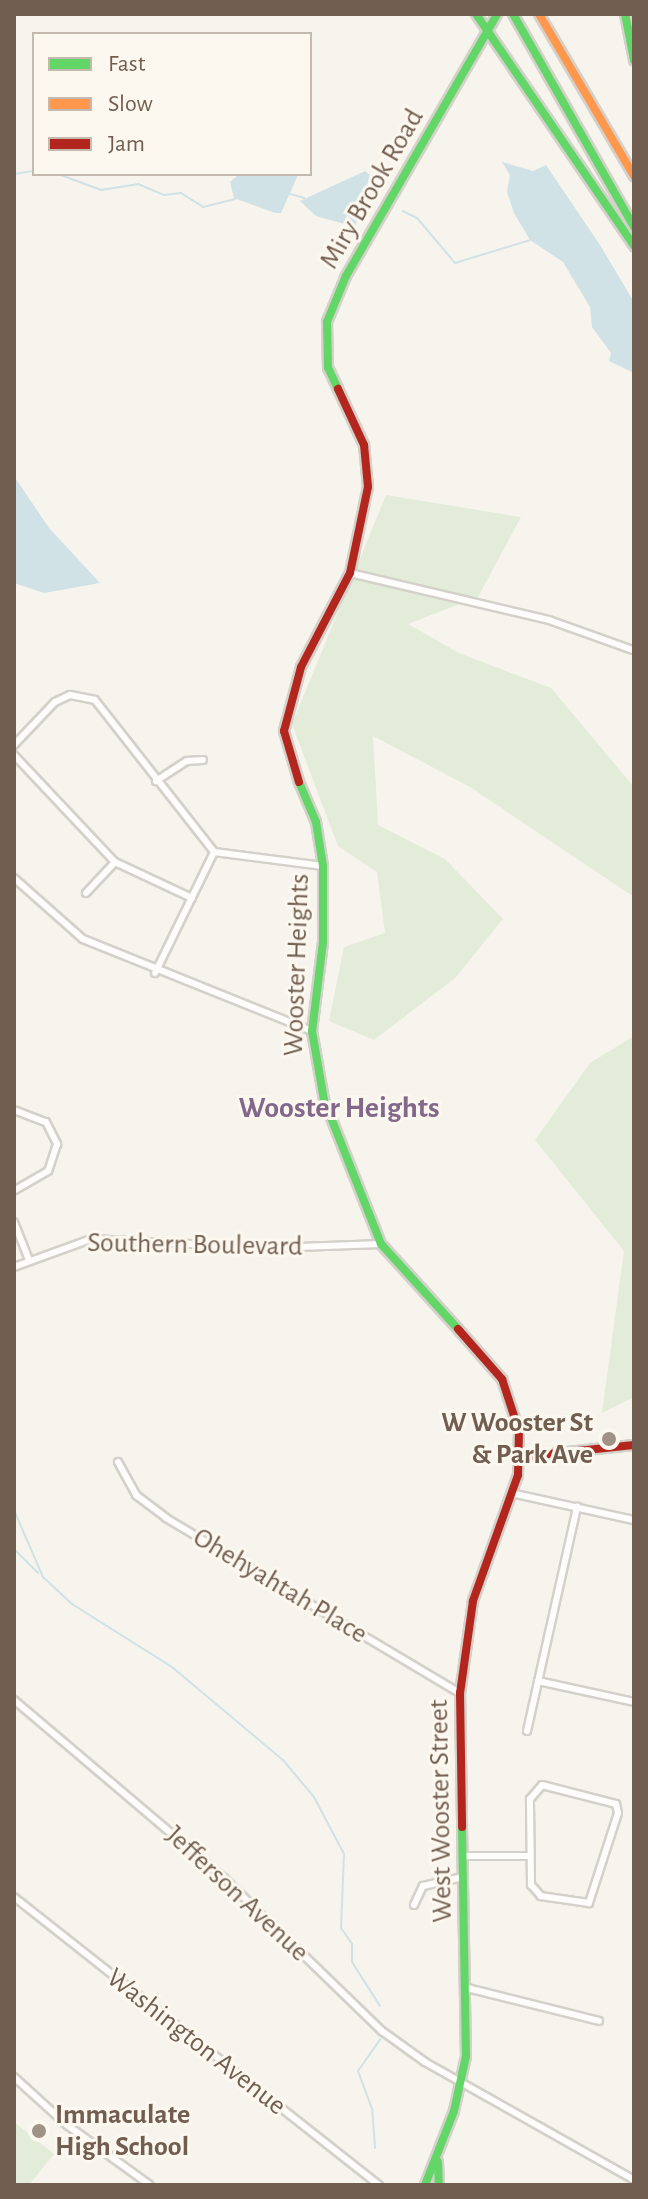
<!DOCTYPE html>
<html>
<head>
<meta charset="utf-8">
<style>
  body { margin:0 }
  #map { position:relative; width:648px; height:2199px; overflow:hidden; background:#f6f4ed; font-family:"Alegreya Sans",sans-serif }
  div>[style] { position:absolute }
  .green>* { inset:0; background:#e3ecd9 }
  .water>* { inset:0; background:#d0e2e5 }
  .stream>* { height:2px; margin:-1px; padding:0 1px; transform-origin:1px; border-radius:1px; background:#d0e2e5 }
  .roads { filter:drop-shadow(2px 0 #d4d0ca) drop-shadow(-2px 0 #d4d0ca) drop-shadow(0 2px #d4d0ca) drop-shadow(0 -2px #d4d0ca) }
  .street>* { height:6px; margin:-3px; padding:0 3px; transform-origin:3px; border-radius:3px; background:#fefdfc }
  .fast>* { height:8px; margin:-4px; padding:0 4px; transform-origin:4px; border-radius:4px; background:#63d668 }
  .slow>* { height:8px; margin:-4px; padding:0 4px; transform-origin:4px; border-radius:4px; background:#ff974d }
  .jam>* { height:8px; margin:-4px; padding:0 4px; transform-origin:4px; border-radius:4px; background:#b3261e }
  .dots>* { width:22px; height:22px; translate:-50% -50%; box-sizing:border-box; border:4px solid #fdf8ef; border-radius:50% }
  span { translate:-50% -50%; white-space:nowrap; text-align:center; line-height:1.15; -webkit-text-stroke:6px #fdf8ef; paint-order:stroke }
  .street-label { font-size:28px; color:#715e50 }
  .poi-label { font-size:28px; color:#715e50; font-weight:700 }
  .right { translate:-100% -50%; text-align:right }
  .left { translate:0 -50%; text-align:left }
  .neighbourhood-label { font-size:30px; color:#83688c; font-weight:700 }
  .frame { position:absolute; inset:0; border:16px solid #715e50; pointer-events:none }
  .legend { position:absolute; left:32px; top:32px; width:280px; height:144px; box-sizing:border-box; background:#fdf8ef; border:2px solid #c5baaf; margin:0; padding:10px 14px; list-style:none; font-size:24px; color:#715e50 }
  .legend li { display:flex; align-items:center; gap:16px; height:40px }
  .legend b { width:40px; border:2px solid #c5baaf }
</style>
</head>
<body>
<div id="map">
  <div class="green">
    <i style="clip-path:polygon(386px 495px,521px 517px,478px 597px,408px 624px,459px 653px,551px 688px,634px 787px,634px 897px,470px 787px,373px 736px,378px 825px,445px 859px,503px 919px,455px 978px,374px 1040px,329px 1021px,344px 947px,385px 933px,377px 872px,338px 846px,292px 724px)"></i>
    <i style="clip-path:polygon(634px 1036px,634px 1397px,602px 1413px,624px 1251px,535px 1140px,590px 1063px)"></i>
    <i style="clip-path:polygon(14px 2122px,54px 2154px,29px 2185px,14px 2185px)"></i>
  </div>
  <div class="water">
    <i style="clip-path:polygon(502px 162px,533px 171px,546px 165px,600px 245px,634px 302px,634px 373px,609px 361px,611px 353px,592px 327px,590px 307px,563px 262px,530px 240px,514px 213px,507px 192px,510px 175px)"></i>
    <i style="clip-path:polygon(365px 171px,370px 175px,355px 227px,316px 216px,300px 201px)"></i>
    <i style="clip-path:polygon(239px 174px,297px 174px,298px 175px,281px 213px,275px 213px,234px 198px,230px 182px)"></i>
    <i style="clip-path:polygon(14px 476px,49px 528px,100px 583px,44px 593px,14px 583px)"></i>
  </div>
  <div class="stream">
    <i style="left:14px;top:174px;width:20px;rotate:-9deg"></i>
    <i style="left:58px;top:174px;width:46px;rotate:20.4deg"></i>
    <i style="left:101px;top:190px;width:37px;rotate:-9deg"></i>
    <i style="left:138px;top:184px;width:28px;rotate:23deg"></i>
    <i style="left:164px;top:195px;width:17px;rotate:-7deg"></i>
    <i style="left:181px;top:193px;width:26px;rotate:32deg"></i>
    <i style="left:203px;top:207px;width:33px;rotate:-14deg"></i>
    <i style="left:287px;top:193px;width:18px;rotate:16deg"></i>
    <i style="left:403px;top:211px;width:16px;rotate:27deg"></i>
    <i style="left:417px;top:218px;width:59px;rotate:49.8deg"></i>
    <i style="left:455px;top:263px;width:78px;rotate:-17deg"></i>
    <i style="left:14px;top:1510px;width:73px;rotate:66.6deg"></i>
    <i style="left:43px;top:1577px;width:40px;rotate:43deg"></i>
    <i style="left:72px;top:1604px;width:118px;rotate:32.2deg"></i>
    <i style="left:172px;top:1667px;width:145px;rotate:40deg"></i>
    <i style="left:283px;top:1760px;width:48px;rotate:50deg"></i>
    <i style="left:314px;top:1797px;width:64px;rotate:62.2deg"></i>
    <i style="left:344px;top:1854px;width:74px;rotate:92.3deg"></i>
    <i style="left:341px;top:1928px;width:19px;rotate:55deg"></i>
    <i style="left:352px;top:1944px;width:18px;rotate:90deg"></i>
    <i style="left:352px;top:1962px;width:52px;rotate:57.5deg"></i>
    <i style="left:14px;top:1549px;width:34px;rotate:45deg"></i>
    <i style="left:375px;top:2148px;width:39px;rotate:-94deg"></i>
    <i style="left:372px;top:2109px;width:40px;rotate:-110.2deg"></i>
    <i style="left:358px;top:2071px;width:39px;rotate:-55deg"></i>
  </div>
  <div class="roads">
    <div class="street">
      <i style="left:350px;top:573px;width:204px;rotate:13.3deg"></i>
      <i style="left:549px;top:620px;width:89px;rotate:19.7deg"></i>
      <i style="left:14px;top:745px;width:59px;rotate:-46.4deg"></i>
      <i style="left:55px;top:702px;width:17px;rotate:-25deg"></i>
      <i style="left:70px;top:695px;width:25px;rotate:11deg"></i>
      <i style="left:95px;top:700px;width:193px;rotate:51.9deg"></i>
      <i style="left:14px;top:755px;width:147px;rotate:46.7deg"></i>
      <i style="left:115px;top:862px;width:85px;rotate:25.1deg"></i>
      <i style="left:156px;top:781px;width:37px;rotate:-33deg"></i>
      <i style="left:187px;top:761px;width:16px;rotate:-4deg"></i>
      <i style="left:14px;top:878px;width:92px;rotate:41.5deg"></i>
      <i style="left:83px;top:939px;width:247px;rotate:21.9deg"></i>
      <i style="left:86px;top:893px;width:42px;rotate:-46.9deg"></i>
      <i style="left:155px;top:973px;width:135px;rotate:-64deg"></i>
      <i style="left:214px;top:852px;width:110px;rotate:7.3deg"></i>
      <i style="left:14px;top:1110px;width:34px;rotate:21deg"></i>
      <i style="left:46px;top:1122px;width:25px;rotate:63deg"></i>
      <i style="left:57px;top:1144px;width:28px;rotate:108deg"></i>
      <i style="left:48px;top:1171px;width:39px;rotate:150deg"></i>
      <i style="left:14px;top:1222px;width:41px;rotate:68.5deg"></i>
      <i style="left:14px;top:1267px;width:82px;rotate:-20deg"></i>
      <i style="left:91px;top:1239px;width:180px;rotate:2.9deg"></i>
      <i style="left:271px;top:1248px;width:110px;rotate:-2.1deg"></i>
      <i style="left:118px;top:1462px;width:38px;rotate:61deg"></i>
      <i style="left:136px;top:1495px;width:38px;rotate:37deg"></i>
      <i style="left:166px;top:1518px;width:342px;rotate:30.8deg"></i>
      <i style="left:511px;top:1493px;width:126px;rotate:12.4deg"></i>
      <i style="left:538px;top:1681px;width:98px;rotate:12.3deg"></i>
      <i style="left:14px;top:1700px;width:277px;rotate:40.3deg"></i>
      <i style="left:225px;top:1879px;width:219px;rotate:44.1deg"></i>
      <i style="left:382px;top:2031px;width:53px;rotate:35.8deg"></i>
      <i style="left:425px;top:2062px;width:240px;rotate:29.4deg"></i>
      <i style="left:527px;top:1731px;width:230px;rotate:-77.4deg"></i>
      <i style="left:542px;top:1785px;width:76px;rotate:14.4deg"></i>
      <i style="left:616px;top:1804px;width:9px;rotate:77deg"></i>
      <i style="left:618px;top:1813px;width:95px;rotate:107.9deg"></i>
      <i style="left:589px;top:1903px;width:49px;rotate:-171.7deg"></i>
      <i style="left:541px;top:1896px;width:15px;rotate:-132deg"></i>
      <i style="left:531px;top:1885px;width:86px;rotate:-90.7deg"></i>
      <i style="left:530px;top:1799px;width:18px;rotate:-49deg"></i>
      <i style="left:462px;top:1856px;width:68px"></i>
      <i style="left:14px;top:1897px;width:465px;rotate:38.3deg"></i>
      <i style="left:414px;top:1905px;width:21px;rotate:-65deg"></i>
      <i style="left:423px;top:1886px;width:41px;rotate:-12.7deg"></i>
      <i style="left:467px;top:1988px;width:136px;rotate:14deg"></i>
      <i style="left:14px;top:2077px;width:72px;rotate:42.2deg"></i>
      <i style="left:67px;top:2125px;width:102px;rotate:35.9deg"></i>
    </div>
    <div class="fast">
      <i style="left:476px;top:14px;width:281px;rotate:55.7deg"></i>
      <i style="left:513px;top:14px;width:245px;rotate:60.4deg"></i>
      <i style="left:625px;top:14px;width:47px;rotate:78.9deg"></i>
      <i style="left:338px;top:389px;width:23px;rotate:-115deg"></i>
      <i style="left:328px;top:368px;width:46px;rotate:-91.2deg"></i>
      <i style="left:327px;top:322px;width:50px;rotate:-67.6deg"></i>
      <i style="left:346px;top:276px;width:302px;rotate:-60deg"></i>
      <i style="left:299px;top:782px;width:43px;rotate:67deg"></i>
      <i style="left:316px;top:822px;width:45px;rotate:81deg"></i>
      <i style="left:323px;top:866px;width:76px;rotate:90deg"></i>
      <i style="left:323px;top:942px;width:90px;rotate:97deg"></i>
      <i style="left:312px;top:1031px;width:70px;rotate:80.1deg"></i>
      <i style="left:324px;top:1100px;width:155px;rotate:68.4deg"></i>
      <i style="left:381px;top:1244px;width:115px;rotate:47.8deg"></i>
      <i style="left:438px;top:2162px;width:23px;rotate:88deg"></i>
      <i style="left:425px;top:2185px;width:79px;rotate:-68.6deg"></i>
      <i style="left:454px;top:2111px;width:56px;rotate:-77.7deg"></i>
      <i style="left:466px;top:2056px;width:229px;rotate:-91deg"></i>
    </div>
    <div class="slow">
      <i style="left:539px;top:14px;width:188px;rotate:59.6deg"></i>
    </div>
    <div class="jam">
      <i style="left:299px;top:782px;width:53px;rotate:-106.4deg"></i>
      <i style="left:284px;top:731px;width:66px;rotate:-75.1deg"></i>
      <i style="left:301px;top:667px;width:106px;rotate:-62.5deg"></i>
      <i style="left:350px;top:573px;width:88px;rotate:-78.2deg"></i>
      <i style="left:368px;top:487px;width:42px;rotate:-95.4deg"></i>
      <i style="left:364px;top:445px;width:62px;rotate:-114.9deg"></i>
      <i style="left:458px;top:1329px;width:67px;rotate:48.7deg"></i>
      <i style="left:502px;top:1379px;width:55px;rotate:71.9deg"></i>
      <i style="left:519px;top:1431px;width:44px;rotate:91.3deg"></i>
      <i style="left:518px;top:1475px;width:134px;rotate:109.7deg"></i>
      <i style="left:473px;top:1601px;width:93px;rotate:98deg"></i>
      <i style="left:460px;top:1693px;width:134px;rotate:89.1deg"></i>
      <i style="left:520px;top:1457px;width:115px;rotate:-6deg"></i>
    </div>
  </div>
  <div class="dots">
    <i style="left:609px;top:1439px;background:#a09287"></i>
    <i style="left:39px;top:2131px;background:#a09287"></i>
  </div>
  <div class="street-label">
    <span style="left:372px;top:189px;rotate:-60deg">Miry Brook Road</span>
    <span style="left:297px;top:965px;rotate:-88deg">Wooster Heights</span>
    <span style="left:195px;top:1245px;rotate:1deg">Southern Boulevard</span>
    <span style="left:280px;top:1586px;rotate:31deg">Ohehyahtah Place</span>
    <span style="left:441px;top:1811px;rotate:-91deg">West Wooster Street</span>
    <span style="left:237px;top:1894px;rotate:43deg">Jefferson Avenue</span>
    <span style="left:196px;top:2042px;rotate:38deg">Washington Avenue</span>
  </div>
  <div class="poi-label">
    <span class="right" style="left:593px;top:1439px">W Wooster St<br>&amp; Park Ave</span>
    <span class="left" style="left:55px;top:2131px">Immaculate<br>High School</span>
  </div>
  <div class="neighbourhood-label">
    <span style="left:339px;top:1108px">Wooster Heights</span>
  </div>
  <div class="frame"></div>
  <ul class="legend">
  <li><b style="height:10px;background:#63d668"></b>Fast</li>
  <li><b style="height:10px;background:#ff974d"></b>Slow</li>
  <li><b style="height:10px;background:#b3261e"></b>Jam</li>
  </ul>
</div>
</body>
</html>
